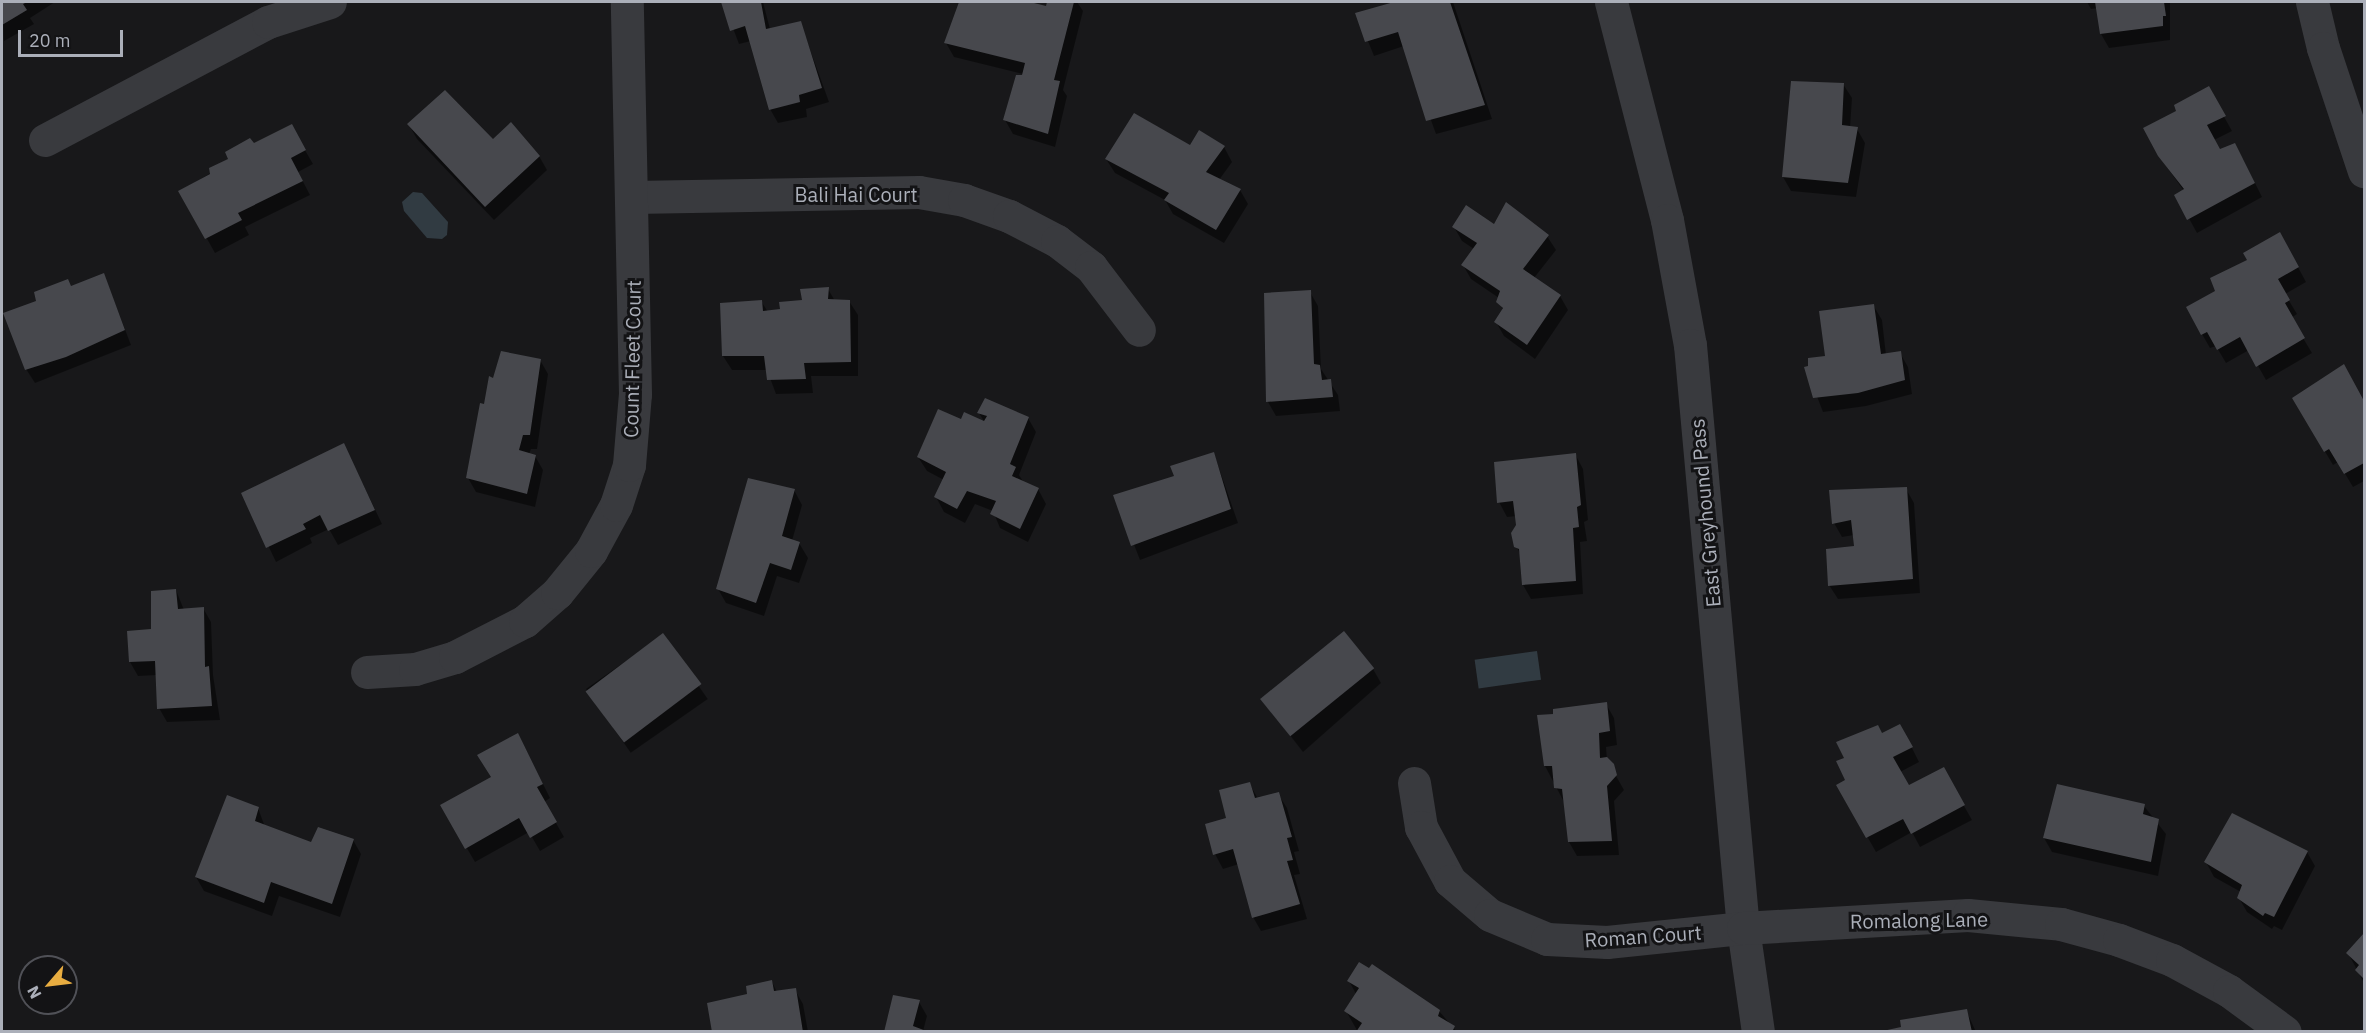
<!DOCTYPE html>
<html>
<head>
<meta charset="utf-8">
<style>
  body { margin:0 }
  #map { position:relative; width:2366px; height:1033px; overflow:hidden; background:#18181a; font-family:"IBM Plex Sans",sans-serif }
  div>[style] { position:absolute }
  .water>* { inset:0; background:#313b42; transform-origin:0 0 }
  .shadow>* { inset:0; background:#0007; transform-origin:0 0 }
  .building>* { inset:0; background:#47484d; transform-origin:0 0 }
  .minor>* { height:33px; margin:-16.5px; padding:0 16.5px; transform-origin:16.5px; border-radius:16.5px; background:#393a3e }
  span { translate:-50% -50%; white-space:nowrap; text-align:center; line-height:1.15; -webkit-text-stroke:6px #131315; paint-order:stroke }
  .street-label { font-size:20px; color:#abafb9 }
  .frame { position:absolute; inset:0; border:3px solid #abafb9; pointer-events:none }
  .north { position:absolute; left:18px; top:955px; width:60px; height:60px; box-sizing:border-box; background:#131315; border:2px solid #505157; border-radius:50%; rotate:242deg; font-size:16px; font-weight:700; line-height:24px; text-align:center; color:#abafb9 }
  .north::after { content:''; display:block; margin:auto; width:21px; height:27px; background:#e8ad41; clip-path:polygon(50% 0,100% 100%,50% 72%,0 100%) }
  .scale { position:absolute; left:18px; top:30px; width:105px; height:27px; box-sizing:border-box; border:3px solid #abafb9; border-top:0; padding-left:8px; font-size:18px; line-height:21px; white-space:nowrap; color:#abafb9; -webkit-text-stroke:4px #131315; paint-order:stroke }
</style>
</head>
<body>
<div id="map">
  <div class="water">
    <i style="clip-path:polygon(413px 192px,422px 193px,448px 222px,447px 235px,442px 239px,427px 238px,404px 211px,402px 202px)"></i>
    <i style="left:1537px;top:651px;width:29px;height:63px;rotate:82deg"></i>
  </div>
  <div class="shadow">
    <i style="clip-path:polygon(2px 2px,55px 2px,30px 18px,34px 24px,4px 41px)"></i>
    <i style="clip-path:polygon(723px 2px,763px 2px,770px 29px,800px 22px,829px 102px,806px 109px,807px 117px,778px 123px,770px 109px,751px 41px,739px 44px)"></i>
    <i style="clip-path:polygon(961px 2px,1025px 2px,1047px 8px,1049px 2px,1077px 2px,1083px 11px,1063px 90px,1067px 96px,1055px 147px,1013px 134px,1005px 120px,1027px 75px,954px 57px,946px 43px)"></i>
    <i style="clip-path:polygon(1400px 2px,1453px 2px,1492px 119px,1436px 134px,1404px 46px,1374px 56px,1357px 14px)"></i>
    <i style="clip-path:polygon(2087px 2px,2170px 2px,2170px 40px,2109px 48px,2101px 34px,2098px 8px,2091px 9px)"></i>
    <i style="clip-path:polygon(1843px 84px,1852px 98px,1850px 128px,1857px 129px,1865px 143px,1856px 197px,1791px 191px,1783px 177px)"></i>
    <i style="clip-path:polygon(2208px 88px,2232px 131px,2214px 140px,2220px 151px,2243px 159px,2262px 197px,2197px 233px,2176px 195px,2184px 191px,2159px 156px,2178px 112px)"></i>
    <i style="clip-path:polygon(409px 125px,539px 156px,547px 170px,494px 220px,417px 139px)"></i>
    <i style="clip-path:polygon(291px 126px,313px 164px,298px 172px,310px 195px,245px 227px,249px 235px,215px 253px,180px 191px)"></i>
    <i style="clip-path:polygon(1224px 147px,1232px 162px,1219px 180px,1240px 190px,1248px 204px,1224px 243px,1173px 214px,1165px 200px,1115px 173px,1106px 159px)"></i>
    <i style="clip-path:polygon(1454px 227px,1547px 236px,1556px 250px,1534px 278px,1560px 296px,1568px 310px,1535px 359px,1504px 336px,1496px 322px,1503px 311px,1499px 298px,1471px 279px,1463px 265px,1474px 249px,1462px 241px)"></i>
    <i style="clip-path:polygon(2280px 234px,2306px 282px,2285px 294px,2297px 314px,2291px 318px,2312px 353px,2266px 380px,2249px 350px,2226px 363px,2216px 346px,2210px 348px,2202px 334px,2217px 291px)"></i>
    <i style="clip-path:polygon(104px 275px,131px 345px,35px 383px,26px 369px,71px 287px)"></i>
    <i style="clip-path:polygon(828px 289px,835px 301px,849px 301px,858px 315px,858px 376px,811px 376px,813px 393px,776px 394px,767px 370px,732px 370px,723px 356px,761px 301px,768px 312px,782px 311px)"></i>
    <i style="clip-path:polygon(1310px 292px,1318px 306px,1321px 369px,1338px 395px,1340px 411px,1276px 416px,1268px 402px,1266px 294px)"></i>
    <i style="clip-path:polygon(1873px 305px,1882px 320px,1886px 355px,1900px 353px,1908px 367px,1912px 394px,1866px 406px,1823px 412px,1806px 368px,1827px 357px)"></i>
    <i style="clip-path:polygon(540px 360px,548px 374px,537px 449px,531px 449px,529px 454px,535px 456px,543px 470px,535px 507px,476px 492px,468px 478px,485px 406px)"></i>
    <i style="clip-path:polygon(2344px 366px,2364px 403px,2364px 481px,2353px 487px,2338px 462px,2333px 465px,2294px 399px)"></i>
    <i style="clip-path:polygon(979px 413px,1028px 418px,1036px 432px,1019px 475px,1024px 483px,1038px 489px,1046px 504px,1028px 542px,1000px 528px,993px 511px,975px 504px,965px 523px,944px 512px,936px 497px,944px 480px,927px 471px,918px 457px,962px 421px,985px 423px)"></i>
    <i style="clip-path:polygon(344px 445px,382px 524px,338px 545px,329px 529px,310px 538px,312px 543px,276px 562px,243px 493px)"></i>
    <i style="clip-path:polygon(1214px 454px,1238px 523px,1140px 560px,1115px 496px,1176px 477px)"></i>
    <i style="clip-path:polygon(1575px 454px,1583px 469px,1588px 520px,1584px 522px,1587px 541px,1580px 542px,1583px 594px,1531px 599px,1523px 585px,1521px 555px,1516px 546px,1517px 516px,1507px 517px,1499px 502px)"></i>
    <i style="clip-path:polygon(1906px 489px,1914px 503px,1920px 593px,1838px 599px,1829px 585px,1856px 548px,1854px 535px,1842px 537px,1834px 523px)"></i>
    <i style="clip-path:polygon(794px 490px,802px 505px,792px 541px,799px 543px,808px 558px,799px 583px,777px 576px,764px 616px,726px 603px,718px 589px)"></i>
    <i style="clip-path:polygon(176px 590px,184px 610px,203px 608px,211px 622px,213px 675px,220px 720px,167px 722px,159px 708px,157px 675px,138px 676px,130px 662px)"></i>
    <i style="left:663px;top:635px;width:78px;height:94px;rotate:55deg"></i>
    <i style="clip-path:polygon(1373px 669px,1381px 683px,1303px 752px,1261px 698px)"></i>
    <i style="clip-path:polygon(1606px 704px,1614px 718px,1617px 745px,1606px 747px,1607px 760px,1624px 790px,1614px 801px,1619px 855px,1577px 856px,1569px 842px,1564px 802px,1545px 766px,1555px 716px)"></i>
    <i style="clip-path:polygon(1881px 735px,1908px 740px,1919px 762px,1900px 772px,1909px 787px,1943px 769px,1972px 820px,1920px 847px,1912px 832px,1876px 852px,1838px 785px,1847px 781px)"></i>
    <i style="clip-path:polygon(525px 748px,550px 798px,544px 802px,564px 837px,540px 851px,529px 832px,475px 862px,442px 806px,493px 778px)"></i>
    <i style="clip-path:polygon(1249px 783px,1257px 797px,1278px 794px,1287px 808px,1299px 851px,1294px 852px,1300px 874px,1294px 875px,1307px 919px,1261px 931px,1253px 917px,1239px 864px,1223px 869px,1215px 854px,1228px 819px)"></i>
    <i style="clip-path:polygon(2144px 806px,2166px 834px,2158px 876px,2052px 852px,2044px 838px)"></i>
    <i style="clip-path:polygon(258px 808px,265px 827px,312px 843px,353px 840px,361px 854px,340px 917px,279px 896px,272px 916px,204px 891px,196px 877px)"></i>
    <i style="clip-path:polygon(2307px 852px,2315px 866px,2282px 930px,2274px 926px,2272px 929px,2247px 912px,2239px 898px,2241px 892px,2214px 877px,2206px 862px)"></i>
    <i style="clip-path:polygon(2364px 935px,2364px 983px,2348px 953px)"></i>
    <i style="clip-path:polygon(1349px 981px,1439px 1011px,1457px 1032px,1358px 1032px,1346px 1011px,1356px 994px)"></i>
    <i style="clip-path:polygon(772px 982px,777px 992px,795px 990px,803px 1004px,808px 1032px,713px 1032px,749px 995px)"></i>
    <i style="clip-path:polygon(919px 1002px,927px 1016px,923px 1031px,886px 1032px)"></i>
    <i style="clip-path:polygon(1966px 1010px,1976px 1032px,1879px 1032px,1902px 1028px)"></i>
  </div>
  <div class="building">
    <i style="clip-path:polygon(2px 2px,27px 2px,23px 4px,27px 10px,2px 25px)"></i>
    <i style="clip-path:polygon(721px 2px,761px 2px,766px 29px,801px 21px,822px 88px,799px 95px,800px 102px,769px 110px,745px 26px,730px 31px)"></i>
    <i style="clip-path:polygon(959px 2px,1030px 2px,1046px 6px,1047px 2px,1074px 2px,1054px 80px,1060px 81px,1048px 134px,1003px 120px,1016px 75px,1022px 75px,1025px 63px,944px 43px)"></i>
    <i style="clip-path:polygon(1394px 2px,1450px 2px,1485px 105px,1426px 121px,1398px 32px,1365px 42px,1355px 13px)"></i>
    <i style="clip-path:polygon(2095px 2px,2164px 2px,2166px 16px,2163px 16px,2163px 26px,2100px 34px)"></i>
    <i style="clip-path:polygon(1791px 81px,1844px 83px,1842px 125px,1858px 127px,1848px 183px,1782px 177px)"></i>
    <i style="clip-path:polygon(2209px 86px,2226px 116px,2207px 125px,2220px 149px,2235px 143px,2255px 183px,2187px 220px,2174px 195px,2184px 189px,2158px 156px,2143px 128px,2176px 111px,2174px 105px)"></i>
    <i style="clip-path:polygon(445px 90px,493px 139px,511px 122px,540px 156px,485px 207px,407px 124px)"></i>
    <i style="clip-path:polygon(1134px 113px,1190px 145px,1199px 130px,1225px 146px,1206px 172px,1241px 189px,1216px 230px,1164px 200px,1169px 193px,1105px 159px)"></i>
    <i style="clip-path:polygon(292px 124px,306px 150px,291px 158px,303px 181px,238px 213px,242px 220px,205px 239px,178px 191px,210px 174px,209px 168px,228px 159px,225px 152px,250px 138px,254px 143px)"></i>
    <i style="clip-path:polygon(1506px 202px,1549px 235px,1523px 269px,1561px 295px,1527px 345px,1494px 322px,1503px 308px,1496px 302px,1500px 291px,1461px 265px,1477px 243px,1452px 227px,1466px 205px,1494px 224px)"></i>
    <i style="clip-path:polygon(2280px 232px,2299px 267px,2278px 279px,2290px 300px,2285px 303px,2305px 338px,2256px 367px,2240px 337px,2217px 350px,2207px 332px,2201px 335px,2186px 307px,2215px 291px,2210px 278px,2247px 260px,2243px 253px)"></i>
    <i style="clip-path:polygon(104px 273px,125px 330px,66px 357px,25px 370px,3px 313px,36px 301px,34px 292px,68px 279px,71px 286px)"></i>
    <i style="clip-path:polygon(829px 287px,828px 299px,850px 300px,851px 362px,804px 363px,806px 379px,767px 380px,764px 356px,722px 356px,720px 303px,762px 300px,763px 311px,780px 309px,779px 302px,802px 300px,800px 289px)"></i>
    <i style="clip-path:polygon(1311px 290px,1314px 364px,1320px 365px,1322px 380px,1331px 379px,1333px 397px,1266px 402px,1264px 293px)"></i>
    <i style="clip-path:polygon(1874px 304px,1881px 354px,1901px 351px,1905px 380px,1858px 393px,1813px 398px,1804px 367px,1808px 366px,1808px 358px,1825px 356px,1819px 311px)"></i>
    <i style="clip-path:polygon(501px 351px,541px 359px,530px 435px,523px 435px,519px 450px,536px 455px,527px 494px,466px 478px,480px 403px,484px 404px,489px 376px,493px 378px)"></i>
    <i style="clip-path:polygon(2344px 364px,2364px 401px,2364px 463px,2344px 474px,2329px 449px,2324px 452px,2292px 398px)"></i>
    <i style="clip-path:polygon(985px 398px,1029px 417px,1010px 464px,1016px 467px,1012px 476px,1039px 488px,1020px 529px,990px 514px,996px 501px,967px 491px,957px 509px,934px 497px,946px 472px,917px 457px,938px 409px,961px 419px,964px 412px,984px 421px,987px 416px,977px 413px)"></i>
    <i style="clip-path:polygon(344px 443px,375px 510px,328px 531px,320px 515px,303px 524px,306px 529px,266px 548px,241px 493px)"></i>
    <i style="clip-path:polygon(1214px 452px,1231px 509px,1131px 546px,1113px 495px,1174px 476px,1170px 466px)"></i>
    <i style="clip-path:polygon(1576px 453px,1581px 505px,1577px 507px,1579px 527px,1573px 528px,1576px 581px,1522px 585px,1519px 549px,1514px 547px,1511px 533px,1516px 525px,1513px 501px,1497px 503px,1494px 462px)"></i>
    <i style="clip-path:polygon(748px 478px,795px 489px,782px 536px,800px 542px,791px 570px,770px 563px,756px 603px,716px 589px)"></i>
    <i style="clip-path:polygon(1907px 487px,1913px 579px,1828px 586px,1826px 549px,1854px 546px,1851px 520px,1832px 524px,1829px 490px)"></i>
    <i style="clip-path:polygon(176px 589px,178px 609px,204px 607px,205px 667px,209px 666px,212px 706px,157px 709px,155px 661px,129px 662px,127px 631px,151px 629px,151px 591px)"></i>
    <i style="left:1344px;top:631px;width:48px;height:108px;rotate:51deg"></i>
    <i style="left:663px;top:633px;width:64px;height:97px;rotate:53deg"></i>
    <i style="clip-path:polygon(1607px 702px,1610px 731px,1599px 733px,1600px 758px,1607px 757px,1614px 764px,1617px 775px,1607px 786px,1612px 841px,1568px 842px,1562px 789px,1554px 788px,1552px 766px,1544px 766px,1537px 715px,1553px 714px,1553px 709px)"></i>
    <i style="clip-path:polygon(1900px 724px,1913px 747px,1893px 757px,1909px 785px,1944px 767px,1965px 805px,1911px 834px,1903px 819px,1866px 838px,1836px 785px,1845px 780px,1836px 761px,1844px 758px,1836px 742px,1878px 725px,1882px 733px)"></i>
    <i style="clip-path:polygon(518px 733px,543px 784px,537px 787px,557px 822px,530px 838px,519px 818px,465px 849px,440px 805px,491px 777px,477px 755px)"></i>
    <i style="clip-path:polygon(1250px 782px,1255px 798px,1279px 792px,1292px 837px,1287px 838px,1293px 860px,1287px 861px,1300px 904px,1252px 918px,1233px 849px,1213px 855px,1205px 824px,1226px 818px,1219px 790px)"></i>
    <i style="clip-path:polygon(2057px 784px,2145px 804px,2143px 814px,2159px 819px,2151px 862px,2043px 838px)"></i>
    <i style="clip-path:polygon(227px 795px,259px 807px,255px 821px,311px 842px,318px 827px,354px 839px,332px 904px,271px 882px,264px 903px,195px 877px)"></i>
    <i style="clip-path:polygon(2232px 813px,2308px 851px,2274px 917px,2265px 913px,2263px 916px,2237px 898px,2242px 885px,2204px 862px)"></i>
    <i style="clip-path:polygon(2364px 933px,2364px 979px,2355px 970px,2359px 965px,2346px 953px)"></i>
    <i style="clip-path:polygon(1359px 962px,1369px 968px,1372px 964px,1440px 1010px,1438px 1016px,1455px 1026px,1452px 1032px,1356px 1032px,1362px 1023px,1344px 1011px,1359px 988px,1347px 981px)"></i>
    <i style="clip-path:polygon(772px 980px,774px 991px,796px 988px,803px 1032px,712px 1032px,707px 1003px,747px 994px,746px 986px)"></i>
    <i style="clip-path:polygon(893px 995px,920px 1000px,913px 1026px,929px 1032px,884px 1032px)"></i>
    <i style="clip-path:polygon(1967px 1009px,1972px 1032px,1878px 1032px,1901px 1027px,1900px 1020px)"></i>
  </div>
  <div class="minor">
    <i style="left:1611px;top:2px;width:225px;rotate:75.6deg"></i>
    <i style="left:1667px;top:220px;width:127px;rotate:79.6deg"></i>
    <i style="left:1690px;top:345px;width:585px;rotate:84.81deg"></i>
    <i style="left:1743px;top:928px;width:105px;rotate:81.8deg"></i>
    <i style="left:2312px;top:2px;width:47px;rotate:76.6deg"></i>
    <i style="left:2323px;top:48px;width:130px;rotate:71.6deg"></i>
    <i style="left:45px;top:140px;width:252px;rotate:-27.9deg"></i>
    <i style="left:268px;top:22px;width:65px;rotate:-17.9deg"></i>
    <i style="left:633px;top:197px;width:286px;rotate:-1deg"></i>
    <i style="left:919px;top:192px;width:46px;rotate:10.1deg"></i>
    <i style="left:964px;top:200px;width:48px;rotate:19.6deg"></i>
    <i style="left:1009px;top:216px;width:54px;rotate:27.5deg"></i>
    <i style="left:1057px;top:241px;width:43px;rotate:37.4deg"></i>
    <i style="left:1091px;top:267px;width:79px;rotate:52.7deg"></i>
    <i style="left:367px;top:672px;width:48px;rotate:-3.6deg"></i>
    <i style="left:415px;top:669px;width:42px;rotate:-16.7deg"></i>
    <i style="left:455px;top:657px;width:79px;rotate:-27.2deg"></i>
    <i style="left:525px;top:621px;width:43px;rotate:-41.2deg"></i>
    <i style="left:557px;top:593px;width:54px;rotate:-51deg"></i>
    <i style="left:591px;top:551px;width:52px;rotate:-61.5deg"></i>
    <i style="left:616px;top:505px;width:42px;rotate:-72deg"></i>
    <i style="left:629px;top:465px;width:71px;rotate:-85.2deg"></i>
    <i style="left:635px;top:394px;width:392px;rotate:-91.2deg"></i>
    <i style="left:1414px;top:783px;width:45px;rotate:81deg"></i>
    <i style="left:1421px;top:827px;width:61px;rotate:61.8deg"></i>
    <i style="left:1450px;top:881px;width:52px;rotate:40.4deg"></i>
    <i style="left:1490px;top:915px;width:62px;rotate:22.8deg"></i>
    <i style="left:1547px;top:939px;width:60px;rotate:2.9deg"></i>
    <i style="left:1607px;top:942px;width:137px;rotate:-5.9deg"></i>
    <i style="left:1743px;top:928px;width:225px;rotate:-3.3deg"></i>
    <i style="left:1968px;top:915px;width:93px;rotate:5.5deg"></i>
    <i style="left:2061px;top:924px;width:60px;rotate:15.4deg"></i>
    <i style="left:2119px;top:940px;width:57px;rotate:20.7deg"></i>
    <i style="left:2172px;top:960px;width:65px;rotate:28.5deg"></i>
    <i style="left:2229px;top:991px;width:69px;rotate:36.2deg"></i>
  </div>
  <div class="street-label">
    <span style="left:856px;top:194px">Bali Hai Court</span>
    <span style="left:632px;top:359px;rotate:-89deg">Count Fleet Court</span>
    <span style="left:1705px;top:513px;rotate:-95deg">East Greyhound Pass</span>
    <span style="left:1919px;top:920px;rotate:-1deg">Romalong Lane</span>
    <span style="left:1643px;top:936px;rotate:-4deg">Roman Court</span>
  </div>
  <div class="frame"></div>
  <div class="north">N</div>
  <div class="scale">20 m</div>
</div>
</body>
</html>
